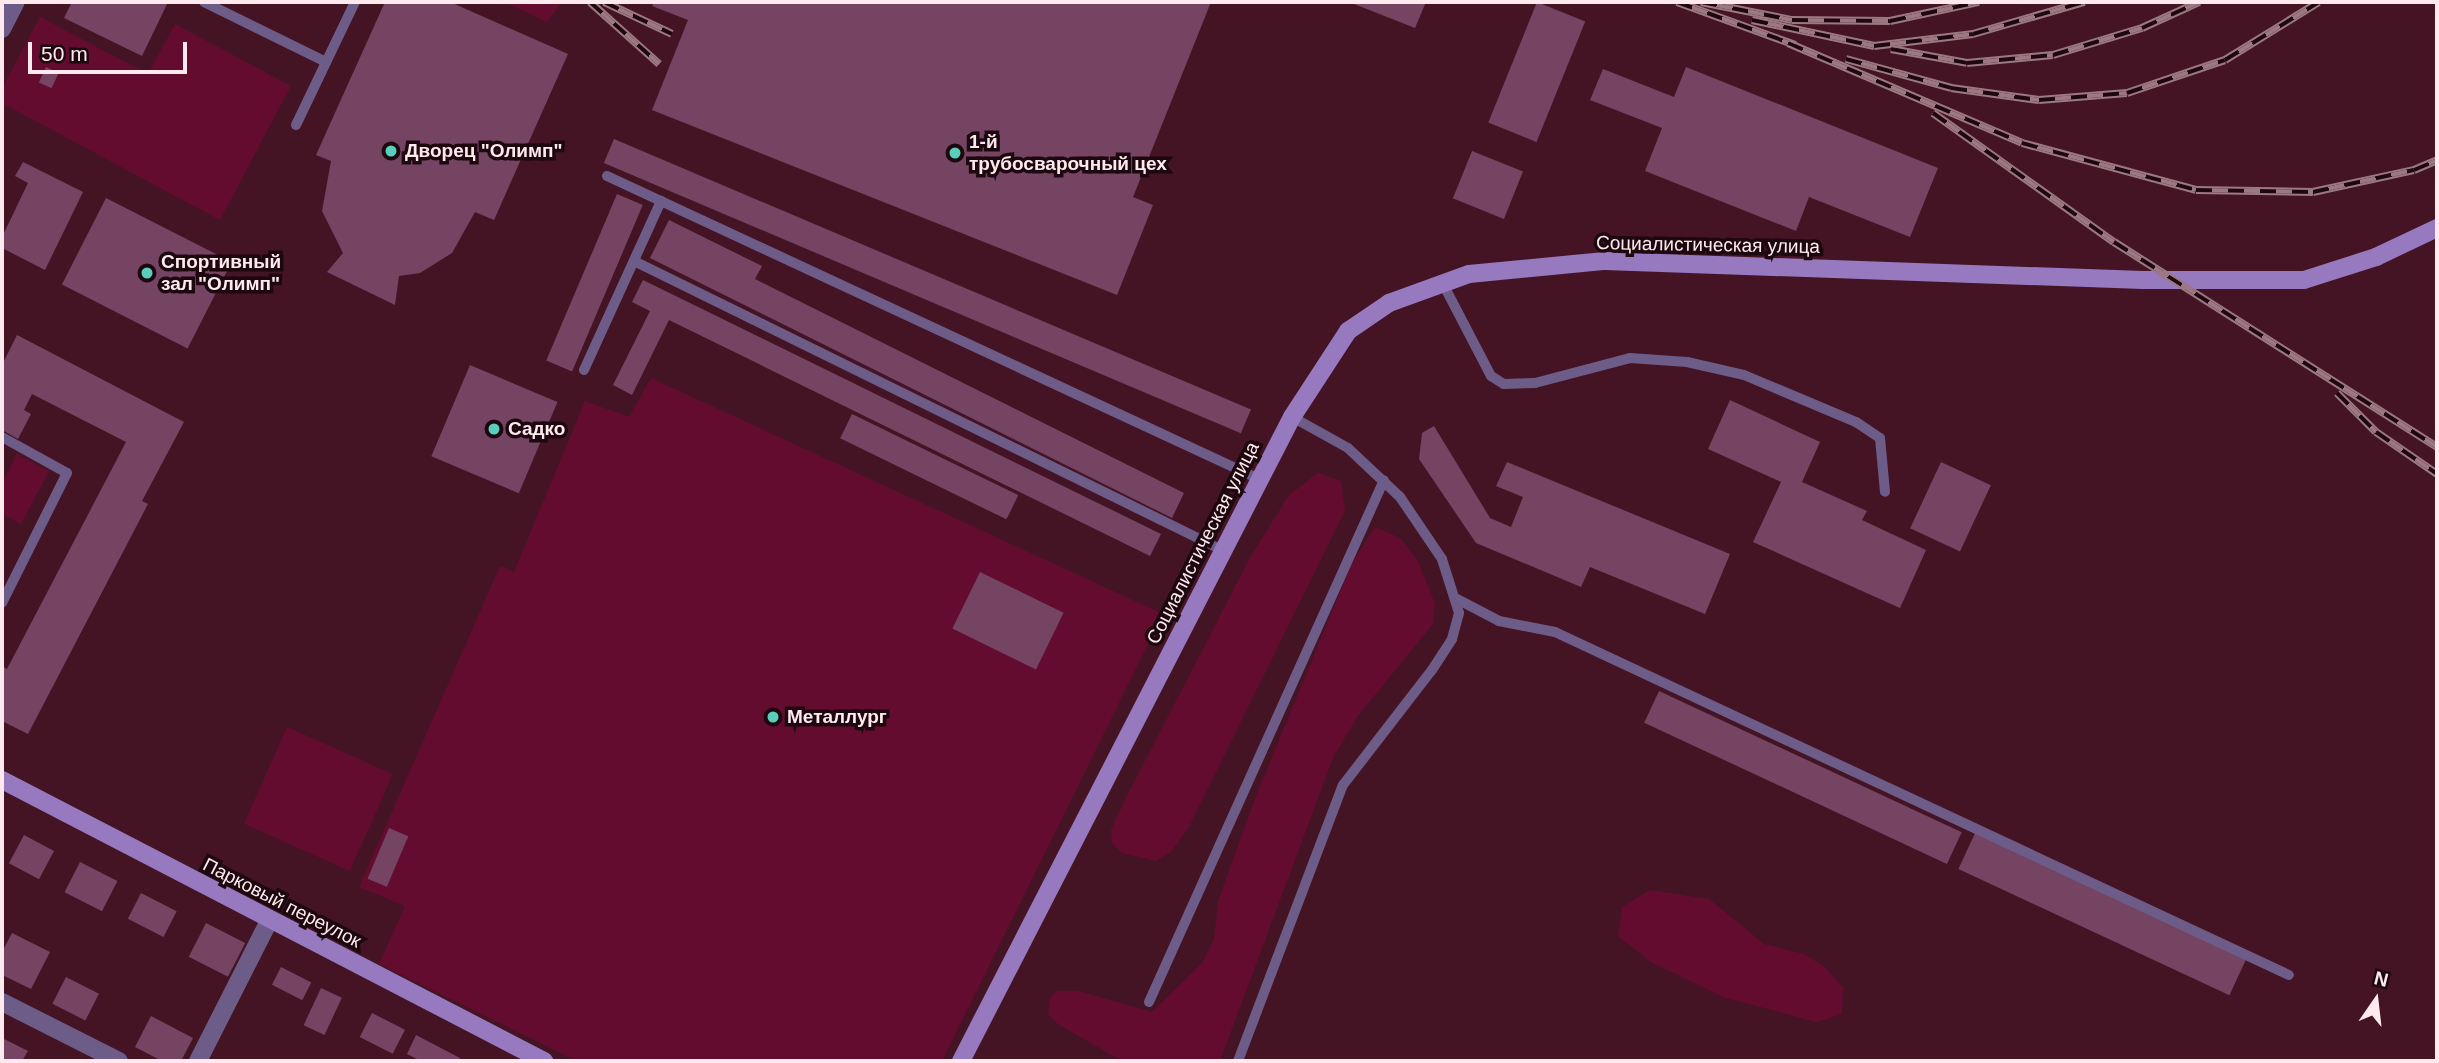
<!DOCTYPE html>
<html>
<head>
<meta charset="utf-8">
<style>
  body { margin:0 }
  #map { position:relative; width:2439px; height:1063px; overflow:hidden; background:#441424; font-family:Arial,sans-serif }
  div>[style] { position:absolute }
  .green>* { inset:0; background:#630c30; transform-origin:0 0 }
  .building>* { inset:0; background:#744462; transform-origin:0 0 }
  .lane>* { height:10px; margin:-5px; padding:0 5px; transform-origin:5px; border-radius:5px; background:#6e5c88 }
  .street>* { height:18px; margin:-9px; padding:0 9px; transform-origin:9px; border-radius:9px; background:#6e5c88 }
  .secondary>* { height:18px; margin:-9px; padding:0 9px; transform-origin:9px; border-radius:9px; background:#9679bf }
  .rail>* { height:8px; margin-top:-4px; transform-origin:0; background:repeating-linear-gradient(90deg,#1e080f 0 16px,#9b7882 0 32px); box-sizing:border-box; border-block:2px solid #9b7882 }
  .dots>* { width:19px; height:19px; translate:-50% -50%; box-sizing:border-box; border:4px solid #1e080f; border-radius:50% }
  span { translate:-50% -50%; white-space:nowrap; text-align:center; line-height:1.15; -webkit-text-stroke:7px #1e080f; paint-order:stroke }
  .poi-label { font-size:19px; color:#feeaee; font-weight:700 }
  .left { translate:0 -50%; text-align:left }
  .street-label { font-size:19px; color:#feeaee }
  .frame { position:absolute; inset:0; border:4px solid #feeaee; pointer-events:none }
  .north { position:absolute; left:2341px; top:965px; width:70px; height:70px; -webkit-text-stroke:5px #1e080f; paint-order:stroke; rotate:14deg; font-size:19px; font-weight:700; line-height:28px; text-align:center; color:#feeaee }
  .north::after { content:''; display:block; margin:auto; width:24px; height:32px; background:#feeaee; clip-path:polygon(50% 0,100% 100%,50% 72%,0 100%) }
  .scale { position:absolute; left:28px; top:42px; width:159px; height:32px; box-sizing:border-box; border:4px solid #feeaee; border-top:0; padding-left:9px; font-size:21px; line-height:24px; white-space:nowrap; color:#feeaee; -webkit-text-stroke:5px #1e080f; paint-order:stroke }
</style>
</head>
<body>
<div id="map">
  <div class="green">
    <i style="clip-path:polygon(504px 2px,562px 2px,547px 22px)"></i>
    <i style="clip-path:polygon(40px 17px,148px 74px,175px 24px,291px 86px,220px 220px,2px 103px,2px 88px)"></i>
    <i style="clip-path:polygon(651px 378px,1163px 614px,942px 1061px,577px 1061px,379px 964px,405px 906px,359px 887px,500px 566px,514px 572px,585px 401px,629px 417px)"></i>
    <i style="clip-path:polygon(17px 454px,49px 471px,21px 524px,2px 514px,2px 483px)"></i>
    <i style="clip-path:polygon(1318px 473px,1341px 481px,1345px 511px,1188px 829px,1171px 852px,1156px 861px,1122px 853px,1112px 843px,1111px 829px,1129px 792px,1251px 556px,1289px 495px)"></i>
    <i style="clip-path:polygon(1375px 527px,1400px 538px,1418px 561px,1435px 604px,1433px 624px,1357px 717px,1333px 758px,1220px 1061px,1122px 1061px,1058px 1024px,1048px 1014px,1050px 998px,1057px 991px,1079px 991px,1152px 1012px,1202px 963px,1214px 939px,1218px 901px,1256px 796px,1352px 563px)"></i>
    <i style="left:287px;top:727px;width:116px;height:106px;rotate:24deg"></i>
    <i style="clip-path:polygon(1650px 890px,1709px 899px,1764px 944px,1804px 954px,1825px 967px,1843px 988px,1842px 1014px,1816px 1022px,1723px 997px,1651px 962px,1618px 936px,1622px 907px)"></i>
  </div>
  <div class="building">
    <i style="clip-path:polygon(72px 2px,168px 2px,142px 56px,64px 18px)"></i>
    <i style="clip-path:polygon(385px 2px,450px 2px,568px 54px,494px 220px,475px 212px,452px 253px,420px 273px,399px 276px,395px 305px,327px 272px,343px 253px,322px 211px,331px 161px,316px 155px)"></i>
    <i style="clip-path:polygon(654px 2px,1211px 2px,1133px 197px,1153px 205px,1117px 295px,652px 110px,688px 20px,652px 6px)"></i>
    <i style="clip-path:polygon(1349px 2px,1426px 2px,1415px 28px)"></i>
    <i style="left:1537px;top:2px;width:52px;height:130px;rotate:22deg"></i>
    <i style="left:46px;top:67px;width:14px;height:17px;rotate:25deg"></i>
    <i style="clip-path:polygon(1686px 67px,1938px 168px,1910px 237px,1809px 197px,1796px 231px,1645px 171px,1662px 128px,1590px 100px,1603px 69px,1674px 97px)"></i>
    <i style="left:614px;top:139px;width:692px;height:26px;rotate:23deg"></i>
    <i style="left:1472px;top:151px;width:55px;height:51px;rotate:22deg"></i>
    <i style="clip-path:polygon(23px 162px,83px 192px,45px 270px,2px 248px,2px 237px,28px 183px,15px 176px)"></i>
    <i style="left:617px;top:194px;width:28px;height:181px;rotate:23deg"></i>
    <i style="left:106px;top:198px;width:141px;height:97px;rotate:27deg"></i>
    <i style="clip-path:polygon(669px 220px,762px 266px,755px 279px,1184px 493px,1172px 518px,650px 258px)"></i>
    <i style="clip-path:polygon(643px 280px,1161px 534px,1150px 556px,669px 320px,632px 395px,613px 385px,650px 311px,632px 302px)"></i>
    <i style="clip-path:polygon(17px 335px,184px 422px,142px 501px,148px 504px,28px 734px,2px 721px,2px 666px,7px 669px,126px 442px,32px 394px,24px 410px,31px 414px,18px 439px,2px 430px,2px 365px)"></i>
    <i style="left:470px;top:365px;width:95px;height:99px;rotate:23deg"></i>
    <i style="clip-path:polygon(1730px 400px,1820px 442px,1802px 482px,1867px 511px,1862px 520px,1926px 550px,1900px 608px,1753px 542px,1781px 482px,1708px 449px)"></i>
    <i style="left:852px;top:414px;width:185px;height:27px;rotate:26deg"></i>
    <i style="clip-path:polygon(1434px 426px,1490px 518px,1511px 527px,1523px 497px,1496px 486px,1507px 462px,1730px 554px,1705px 614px,1590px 567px,1581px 587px,1476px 543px,1419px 459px,1422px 433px)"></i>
    <i style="left:1941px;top:462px;width:55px;height:73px;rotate:25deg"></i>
    <i style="left:980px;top:572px;width:93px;height:63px;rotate:26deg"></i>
    <i style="left:1659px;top:691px;width:334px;height:35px;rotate:25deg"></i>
    <i style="left:389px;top:828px;width:21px;height:55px;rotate:23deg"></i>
    <i style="left:1977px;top:829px;width:299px;height:44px;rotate:25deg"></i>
    <i style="left:24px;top:835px;width:34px;height:32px;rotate:28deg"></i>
    <i style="left:80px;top:862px;width:42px;height:34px;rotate:27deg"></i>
    <i style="left:141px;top:893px;width:40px;height:29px;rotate:27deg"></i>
    <i style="left:206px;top:923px;width:44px;height:38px;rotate:27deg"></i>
    <i style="clip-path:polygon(12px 933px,50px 952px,31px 989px,2px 975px,2px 952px)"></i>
    <i style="left:281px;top:967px;width:34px;height:20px;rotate:27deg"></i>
    <i style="left:66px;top:977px;width:37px;height:30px;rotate:27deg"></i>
    <i style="left:321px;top:988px;width:23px;height:41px;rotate:25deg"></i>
    <i style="left:372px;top:1013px;width:37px;height:27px;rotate:27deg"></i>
    <i style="clip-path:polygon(151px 1016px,193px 1038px,181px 1061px,162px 1061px,135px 1047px)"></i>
    <i style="clip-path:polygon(416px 1035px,460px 1058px,458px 1061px,421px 1061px,407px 1054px)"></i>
    <i style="clip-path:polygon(2px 1038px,28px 1051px,22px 1061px,2px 1061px)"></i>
  </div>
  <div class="lane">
    <i style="left:204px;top:2px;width:136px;rotate:26.2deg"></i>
    <i style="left:296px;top:125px;width:136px;rotate:-64.4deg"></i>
    <i style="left:607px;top:176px;width:719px;rotate:24.93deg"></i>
    <i style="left:634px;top:261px;width:651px;rotate:26.17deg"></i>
    <i style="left:1441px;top:280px;width:108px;rotate:62.5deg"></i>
    <i style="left:1491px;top:376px;width:15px;rotate:32deg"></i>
    <i style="left:1504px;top:384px;width:31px;rotate:-2deg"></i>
    <i style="left:1535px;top:383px;width:98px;rotate:-14.7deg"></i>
    <i style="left:1630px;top:358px;width:57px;rotate:4deg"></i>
    <i style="left:1687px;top:362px;width:58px;rotate:12.8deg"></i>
    <i style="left:1744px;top:375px;width:121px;rotate:22.8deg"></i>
    <i style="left:1856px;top:422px;width:29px;rotate:34deg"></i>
    <i style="left:1880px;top:438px;width:54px;rotate:84.7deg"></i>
    <i style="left:584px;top:370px;width:186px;rotate:-65.5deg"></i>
    <i style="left:2px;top:437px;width:74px;rotate:29deg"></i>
    <i style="left:67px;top:473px;width:145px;rotate:116.6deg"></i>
    <i style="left:1457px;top:599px;width:47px;rotate:27.6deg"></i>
    <i style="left:1499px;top:621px;width:57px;rotate:11.1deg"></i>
    <i style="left:1555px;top:632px;width:810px;rotate:25.05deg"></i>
    <i style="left:1149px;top:1002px;width:572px;rotate:-65.76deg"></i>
    <i style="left:1238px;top:1061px;width:295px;rotate:-69.2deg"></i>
    <i style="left:1343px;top:785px;width:145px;rotate:-52.3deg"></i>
    <i style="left:1432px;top:670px;width:37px;rotate:-57deg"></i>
    <i style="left:1452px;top:639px;width:27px;rotate:-75deg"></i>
    <i style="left:1459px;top:613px;width:57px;rotate:-107.5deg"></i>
    <i style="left:1442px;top:559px;width:75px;rotate:-124.1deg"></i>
    <i style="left:1400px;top:497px;width:71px;rotate:-136.7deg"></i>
    <i style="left:1348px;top:448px;width:64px;rotate:-151deg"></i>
  </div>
  <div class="street">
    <i style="left:2px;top:29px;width:30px;rotate:-63deg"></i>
    <i style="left:2px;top:1002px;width:131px;rotate:26.8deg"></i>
    <i style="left:198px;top:1061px;width:157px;rotate:-63.1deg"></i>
  </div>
  <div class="secondary">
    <i style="left:2px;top:780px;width:611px;rotate:27.4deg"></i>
    <i style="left:961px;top:1061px;width:724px;rotate:-62.8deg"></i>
    <i style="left:1292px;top:417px;width:103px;rotate:-56.9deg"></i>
    <i style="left:1348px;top:331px;width:50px;rotate:-34.3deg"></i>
    <i style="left:1389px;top:303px;width:85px;rotate:-19.9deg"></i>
    <i style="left:1469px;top:274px;width:137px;rotate:-5.5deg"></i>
    <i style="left:1605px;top:261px;width:538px;rotate:2.02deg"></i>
    <i style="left:2143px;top:280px;width:161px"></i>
    <i style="left:2304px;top:280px;width:76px;rotate:-17.7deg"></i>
    <i style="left:2376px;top:257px;width:68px;rotate:-25.4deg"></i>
  </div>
  <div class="rail">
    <i style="left:590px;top:2px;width:93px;rotate:41.9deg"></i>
    <i style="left:604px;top:2px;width:75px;rotate:25.2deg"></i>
    <i style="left:1677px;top:2px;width:126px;rotate:20deg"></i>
    <i style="left:1701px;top:2px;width:93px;rotate:11.2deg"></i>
    <i style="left:1792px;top:20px;width:98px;rotate:0.6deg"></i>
    <i style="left:1890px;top:21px;width:91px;rotate:-12.1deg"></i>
    <i style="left:1752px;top:20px;width:125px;rotate:12deg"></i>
    <i style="left:1874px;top:46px;width:100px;rotate:-6.9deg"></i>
    <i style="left:1973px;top:34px;width:116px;rotate:-16.1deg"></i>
    <i style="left:1788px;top:43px;width:254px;rotate:23.1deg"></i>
    <i style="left:2022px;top:143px;width:180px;rotate:15.1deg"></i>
    <i style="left:2196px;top:190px;width:117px;rotate:1deg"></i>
    <i style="left:2313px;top:192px;width:103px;rotate:-12.3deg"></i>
    <i style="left:2414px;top:170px;width:25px;rotate:-23deg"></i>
    <i style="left:1891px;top:49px;width:77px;rotate:10.4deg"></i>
    <i style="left:1967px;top:63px;width:86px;rotate:-5.3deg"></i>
    <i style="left:2053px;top:55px;width:93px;rotate:-16.9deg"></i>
    <i style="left:2142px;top:28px;width:63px;rotate:-24.5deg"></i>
    <i style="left:1846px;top:59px;width:109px;rotate:15.4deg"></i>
    <i style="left:1951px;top:88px;width:89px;rotate:7.8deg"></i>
    <i style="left:2039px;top:100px;width:88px;rotate:-4.5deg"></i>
    <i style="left:2127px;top:93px;width:103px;rotate:-18.6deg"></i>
    <i style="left:2225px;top:60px;width:110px;rotate:-31.7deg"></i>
    <i style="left:1933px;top:113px;width:222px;rotate:35.5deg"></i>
    <i style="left:2114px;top:242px;width:383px;rotate:32.4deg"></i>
    <i style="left:2337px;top:393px;width:55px;rotate:45deg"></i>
    <i style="left:2376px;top:432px;width:74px;rotate:34.5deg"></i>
  </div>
  <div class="dots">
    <i style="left:391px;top:151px;background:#5acebd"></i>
    <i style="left:955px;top:153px;background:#5acebd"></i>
    <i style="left:147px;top:273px;background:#5acebd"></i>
    <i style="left:494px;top:429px;background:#5acebd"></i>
    <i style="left:773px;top:717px;background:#5acebd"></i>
  </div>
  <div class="poi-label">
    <span class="left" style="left:969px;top:153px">1-й<br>трубосварочный цех</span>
    <span class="left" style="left:405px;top:151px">Дворец "Олимп"</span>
    <span class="left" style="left:161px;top:273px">Спортивный<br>зал "Олимп"</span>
    <span class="left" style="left:508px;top:429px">Садко</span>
    <span class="left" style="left:787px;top:717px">Металлург</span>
  </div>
  <div class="street-label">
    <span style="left:1708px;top:245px;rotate:1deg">Социалистическая улица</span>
    <span style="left:1203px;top:543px;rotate:-63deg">Социалистическая улица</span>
    <span style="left:282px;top:903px;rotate:27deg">Парковый переулок</span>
  </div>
  <div class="frame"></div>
  <div class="north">N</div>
  <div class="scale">50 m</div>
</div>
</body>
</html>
